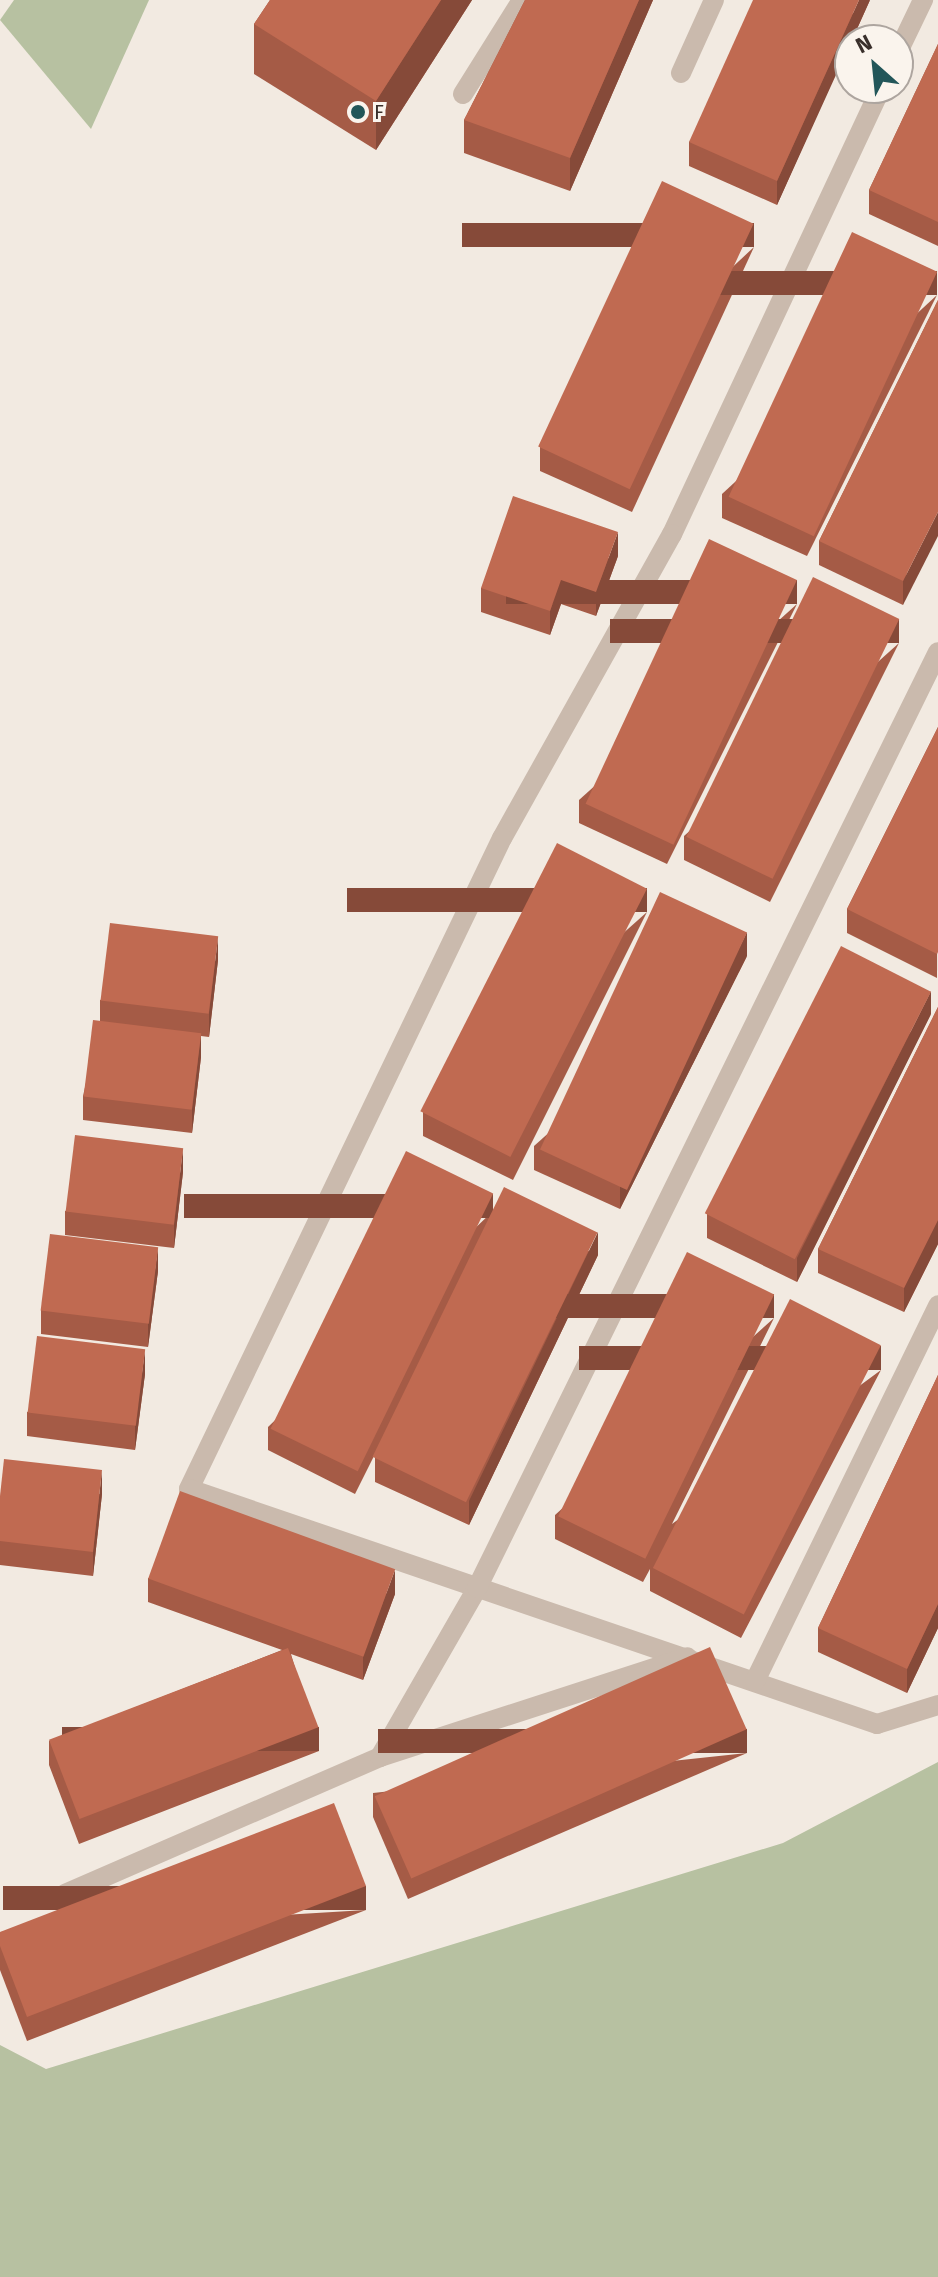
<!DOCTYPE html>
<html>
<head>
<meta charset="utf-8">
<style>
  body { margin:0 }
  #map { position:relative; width:938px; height:2277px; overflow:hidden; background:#f2eae1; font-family:"Fira Sans",sans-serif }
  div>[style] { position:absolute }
  .green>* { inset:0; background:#b7c1a1 }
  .service>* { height:20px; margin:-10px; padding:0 10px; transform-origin:10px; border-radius:10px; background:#cabaad }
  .minor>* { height:20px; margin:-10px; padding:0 10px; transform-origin:10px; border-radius:10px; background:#cabaad }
  .wall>* { inset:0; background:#a55b46 }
  .shaded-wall>* { inset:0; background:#864a39; transform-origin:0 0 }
  .building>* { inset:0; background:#c06a51; transform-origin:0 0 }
  .dots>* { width:22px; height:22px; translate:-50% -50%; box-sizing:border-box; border:4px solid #faf4ed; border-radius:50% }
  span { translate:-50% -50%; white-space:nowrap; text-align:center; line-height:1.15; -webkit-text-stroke:6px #faf4ed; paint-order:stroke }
  .poi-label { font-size:20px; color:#392f2b }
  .left { translate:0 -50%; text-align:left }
  .north { position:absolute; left:834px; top:24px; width:80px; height:80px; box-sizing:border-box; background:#faf4ed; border:2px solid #ada59f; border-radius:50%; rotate:333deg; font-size:22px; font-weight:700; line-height:32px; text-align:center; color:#392f2b }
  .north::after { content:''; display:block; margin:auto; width:28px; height:36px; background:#225659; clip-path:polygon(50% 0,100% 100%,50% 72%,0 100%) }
</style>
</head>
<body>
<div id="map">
  <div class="green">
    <i style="clip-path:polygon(14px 0,149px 0,91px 129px,0 20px)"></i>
    <i style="clip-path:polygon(938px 1762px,938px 2277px,0 2277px,0 2045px,46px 2069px,783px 1843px)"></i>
  </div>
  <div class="service">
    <i style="left:681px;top:73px;width:80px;rotate:-65.7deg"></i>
    <i style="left:463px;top:94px;width:111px;rotate:-57.9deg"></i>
  </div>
  <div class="minor">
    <i style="left:898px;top:52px;width:58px;rotate:-64.3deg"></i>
    <i style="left:881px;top:88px;width:493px;rotate:115.1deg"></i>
    <i style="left:672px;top:534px;width:348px;rotate:119.2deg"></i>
    <i style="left:502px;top:838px;width:722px;rotate:115.68deg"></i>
    <i style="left:189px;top:1489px;width:727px;rotate:18.86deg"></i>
    <i style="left:877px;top:1724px;width:64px;rotate:-17.3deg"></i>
    <i style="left:755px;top:1681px;width:418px;rotate:-64deg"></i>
    <i style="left:380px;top:1757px;width:195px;rotate:-60.1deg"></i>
    <i style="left:477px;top:1588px;width:1043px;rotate:-63.78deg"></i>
    <i style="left:65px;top:1894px;width:344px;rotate:-23.5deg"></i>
    <i style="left:380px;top:1757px;width:323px;rotate:-18deg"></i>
  </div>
  <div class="wall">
    <i style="clip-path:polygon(270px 0,472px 0,376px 150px,254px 74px,254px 24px)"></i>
    <i style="clip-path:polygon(525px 0,653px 0,570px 191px,464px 153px,464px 120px)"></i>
    <i style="clip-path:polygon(870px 0,852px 40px,850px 40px,777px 205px,689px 166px,689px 142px)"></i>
    <i style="clip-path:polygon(938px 44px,938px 246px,869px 214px,869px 190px)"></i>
    <i style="clip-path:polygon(754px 247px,632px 512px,540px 471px,540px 447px)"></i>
    <i style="clip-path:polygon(937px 295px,807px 556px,722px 518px,722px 494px)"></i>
    <i style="clip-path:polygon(938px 300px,903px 605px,819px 565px,819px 541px)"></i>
    <i style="clip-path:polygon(618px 556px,596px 616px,561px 604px,550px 635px,481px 612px,481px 588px)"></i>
    <i style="clip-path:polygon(797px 604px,667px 864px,579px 823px,579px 800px)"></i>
    <i style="clip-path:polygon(899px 643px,770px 902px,684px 860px,684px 836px)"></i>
    <i style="clip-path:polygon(938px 727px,937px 978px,847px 933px,847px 909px)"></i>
    <i style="clip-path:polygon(647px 912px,513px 1180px,423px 1136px,423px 1112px)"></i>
    <i style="clip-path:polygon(747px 956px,620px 1209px,534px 1170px,534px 1146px)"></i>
    <i style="clip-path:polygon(218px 960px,209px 1037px,201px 1036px,201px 1057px,192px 1133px,83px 1120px,83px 1096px,100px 1021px,100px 1000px)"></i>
    <i style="clip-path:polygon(938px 1007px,938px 1244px,904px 1312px,818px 1273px,818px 1249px)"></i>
    <i style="clip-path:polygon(931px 1014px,797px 1282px,707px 1238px,707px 1214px)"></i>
    <i style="clip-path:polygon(183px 1172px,174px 1248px,65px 1235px,65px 1211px)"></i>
    <i style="clip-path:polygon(493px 1211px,598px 1255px,469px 1525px,375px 1482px,375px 1458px,419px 1366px,355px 1494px,268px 1450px,268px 1427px)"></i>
    <i style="clip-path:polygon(158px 1271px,148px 1347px,41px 1334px,41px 1310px)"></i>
    <i style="clip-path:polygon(774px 1318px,672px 1524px,881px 1370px,741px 1638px,650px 1591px,650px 1569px,643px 1582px,555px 1539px,555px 1515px)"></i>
    <i style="clip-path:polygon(145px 1374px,135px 1450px,27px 1436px,27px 1412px)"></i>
    <i style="clip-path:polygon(938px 1375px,938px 1628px,907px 1693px,818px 1652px,818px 1628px)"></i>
    <i style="clip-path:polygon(102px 1494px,93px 1576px,0 1565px,0 1496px)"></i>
    <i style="clip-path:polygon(148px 1578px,395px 1594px,363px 1680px,291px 1654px,319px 1751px,79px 1844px,49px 1765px,49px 1741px,282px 1650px,148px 1602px)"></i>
    <i style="clip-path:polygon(747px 1753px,408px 1899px,373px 1817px,373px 1793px)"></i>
    <i style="clip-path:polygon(366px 1910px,27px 2041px,0 1970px,0 1932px)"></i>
  </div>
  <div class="shaded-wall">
    <i style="clip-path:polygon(441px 0,472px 0,376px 150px,376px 101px)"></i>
    <i style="clip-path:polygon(639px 0,653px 0,570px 191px,570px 158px)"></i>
    <i style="clip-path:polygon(859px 0,870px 0,852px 40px,850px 40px,850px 44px,777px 205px,777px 181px)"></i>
    <i style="left:754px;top:223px;width:24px;height:292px;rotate:90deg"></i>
    <i style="left:937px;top:271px;width:24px;height:292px;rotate:90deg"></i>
    <i style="clip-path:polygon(938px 512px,938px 536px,903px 605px,903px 581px)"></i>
    <i style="clip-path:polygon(618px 532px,618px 556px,596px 616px,596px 592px)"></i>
    <i style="clip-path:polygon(561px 580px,561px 604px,550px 635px,550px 611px)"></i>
    <i style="left:797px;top:580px;width:24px;height:291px;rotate:90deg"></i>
    <i style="left:899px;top:619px;width:24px;height:289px;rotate:90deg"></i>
    <i style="left:647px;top:888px;width:24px;height:300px;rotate:90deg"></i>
    <i style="clip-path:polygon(747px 932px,747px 956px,620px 1209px,620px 1186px)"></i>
    <i style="clip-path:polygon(218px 937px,218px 960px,209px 1037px,209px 1013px)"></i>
    <i style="clip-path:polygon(931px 991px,931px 1014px,797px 1282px,797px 1258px)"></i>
    <i style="clip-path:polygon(201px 1033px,201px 1057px,192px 1133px,192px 1110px)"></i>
    <i style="clip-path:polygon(183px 1148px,183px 1172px,174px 1248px,174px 1225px)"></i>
    <i style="left:493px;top:1194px;width:24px;height:309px;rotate:90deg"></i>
    <i style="clip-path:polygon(938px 1220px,938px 1244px,904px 1312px,904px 1288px)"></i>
    <i style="clip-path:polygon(598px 1232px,598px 1255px,469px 1525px,469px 1501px)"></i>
    <i style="clip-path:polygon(158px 1247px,158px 1271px,148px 1347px,148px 1323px)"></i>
    <i style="left:774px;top:1294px;width:24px;height:295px;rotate:90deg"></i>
    <i style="left:881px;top:1346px;width:24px;height:302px;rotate:90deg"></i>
    <i style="clip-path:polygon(145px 1350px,145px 1374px,135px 1450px,135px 1426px)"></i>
    <i style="clip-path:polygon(102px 1470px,102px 1494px,93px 1576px,93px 1552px)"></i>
    <i style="clip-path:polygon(395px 1570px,395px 1594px,363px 1680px,363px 1656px)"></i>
    <i style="clip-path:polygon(938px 1604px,938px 1628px,907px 1693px,907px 1669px)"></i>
    <i style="left:319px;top:1727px;width:24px;height:257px;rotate:90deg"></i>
    <i style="left:747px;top:1729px;width:24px;height:369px;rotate:90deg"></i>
    <i style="left:366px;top:1886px;width:24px;height:363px;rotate:90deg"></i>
  </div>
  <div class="building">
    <i style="clip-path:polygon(270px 0,441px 0,376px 101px,254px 24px)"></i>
    <i style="clip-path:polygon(525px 0,639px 0,570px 158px,464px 120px)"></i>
    <i style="clip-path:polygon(753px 0,859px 0,777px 181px,689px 142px)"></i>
    <i style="clip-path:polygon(938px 44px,938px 222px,869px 190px)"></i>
    <i style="left:662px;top:181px;width:101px;height:293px;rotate:25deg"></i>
    <i style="left:852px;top:232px;width:94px;height:292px;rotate:25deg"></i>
    <i style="clip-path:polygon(938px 300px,938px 512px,903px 581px,819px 541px)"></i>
    <i style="clip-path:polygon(513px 496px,618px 532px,596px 592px,561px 580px,550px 611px,481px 588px)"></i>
    <i style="left:709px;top:539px;width:97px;height:292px;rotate:25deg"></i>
    <i style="left:813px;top:577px;width:96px;height:289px;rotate:26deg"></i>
    <i style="clip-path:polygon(938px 727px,938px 952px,937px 954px,847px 909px)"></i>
    <i style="left:557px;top:843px;width:101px;height:301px;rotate:27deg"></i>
    <i style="left:660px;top:892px;width:96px;height:284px;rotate:25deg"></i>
    <i style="left:110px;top:923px;width:109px;height:78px;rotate:7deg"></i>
    <i style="left:841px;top:946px;width:101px;height:300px;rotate:27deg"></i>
    <i style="clip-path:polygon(938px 1007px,938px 1220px,904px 1288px,818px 1249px)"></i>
    <i style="left:93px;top:1020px;width:109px;height:77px;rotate:7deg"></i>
    <i style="left:75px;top:1135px;width:109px;height:77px;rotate:7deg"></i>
    <i style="left:406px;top:1151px;width:97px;height:309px;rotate:26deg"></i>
    <i style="left:504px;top:1187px;width:104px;height:300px;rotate:26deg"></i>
    <i style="left:50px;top:1234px;width:109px;height:77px;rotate:7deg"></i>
    <i style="left:687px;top:1252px;width:97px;height:294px;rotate:26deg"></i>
    <i style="left:790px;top:1299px;width:102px;height:302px;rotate:27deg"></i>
    <i style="left:37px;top:1336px;width:109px;height:77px;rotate:7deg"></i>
    <i style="clip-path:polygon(938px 1375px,938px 1604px,907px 1669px,818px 1628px)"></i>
    <i style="clip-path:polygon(4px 1459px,102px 1470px,93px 1552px,0 1541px,0 1496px)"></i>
    <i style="left:180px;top:1491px;width:229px;height:93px;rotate:20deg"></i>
    <i style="left:710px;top:1647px;width:90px;height:367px;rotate:66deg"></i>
    <i style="left:288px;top:1648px;width:85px;height:256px;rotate:69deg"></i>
    <i style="clip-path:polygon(334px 1803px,366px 1886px,27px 2017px,0 1946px,0 1932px)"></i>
  </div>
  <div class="dots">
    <i style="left:358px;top:112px;background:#225659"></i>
  </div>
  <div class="poi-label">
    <span class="left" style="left:374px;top:112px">F</span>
  </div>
  <div class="north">N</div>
</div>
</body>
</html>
